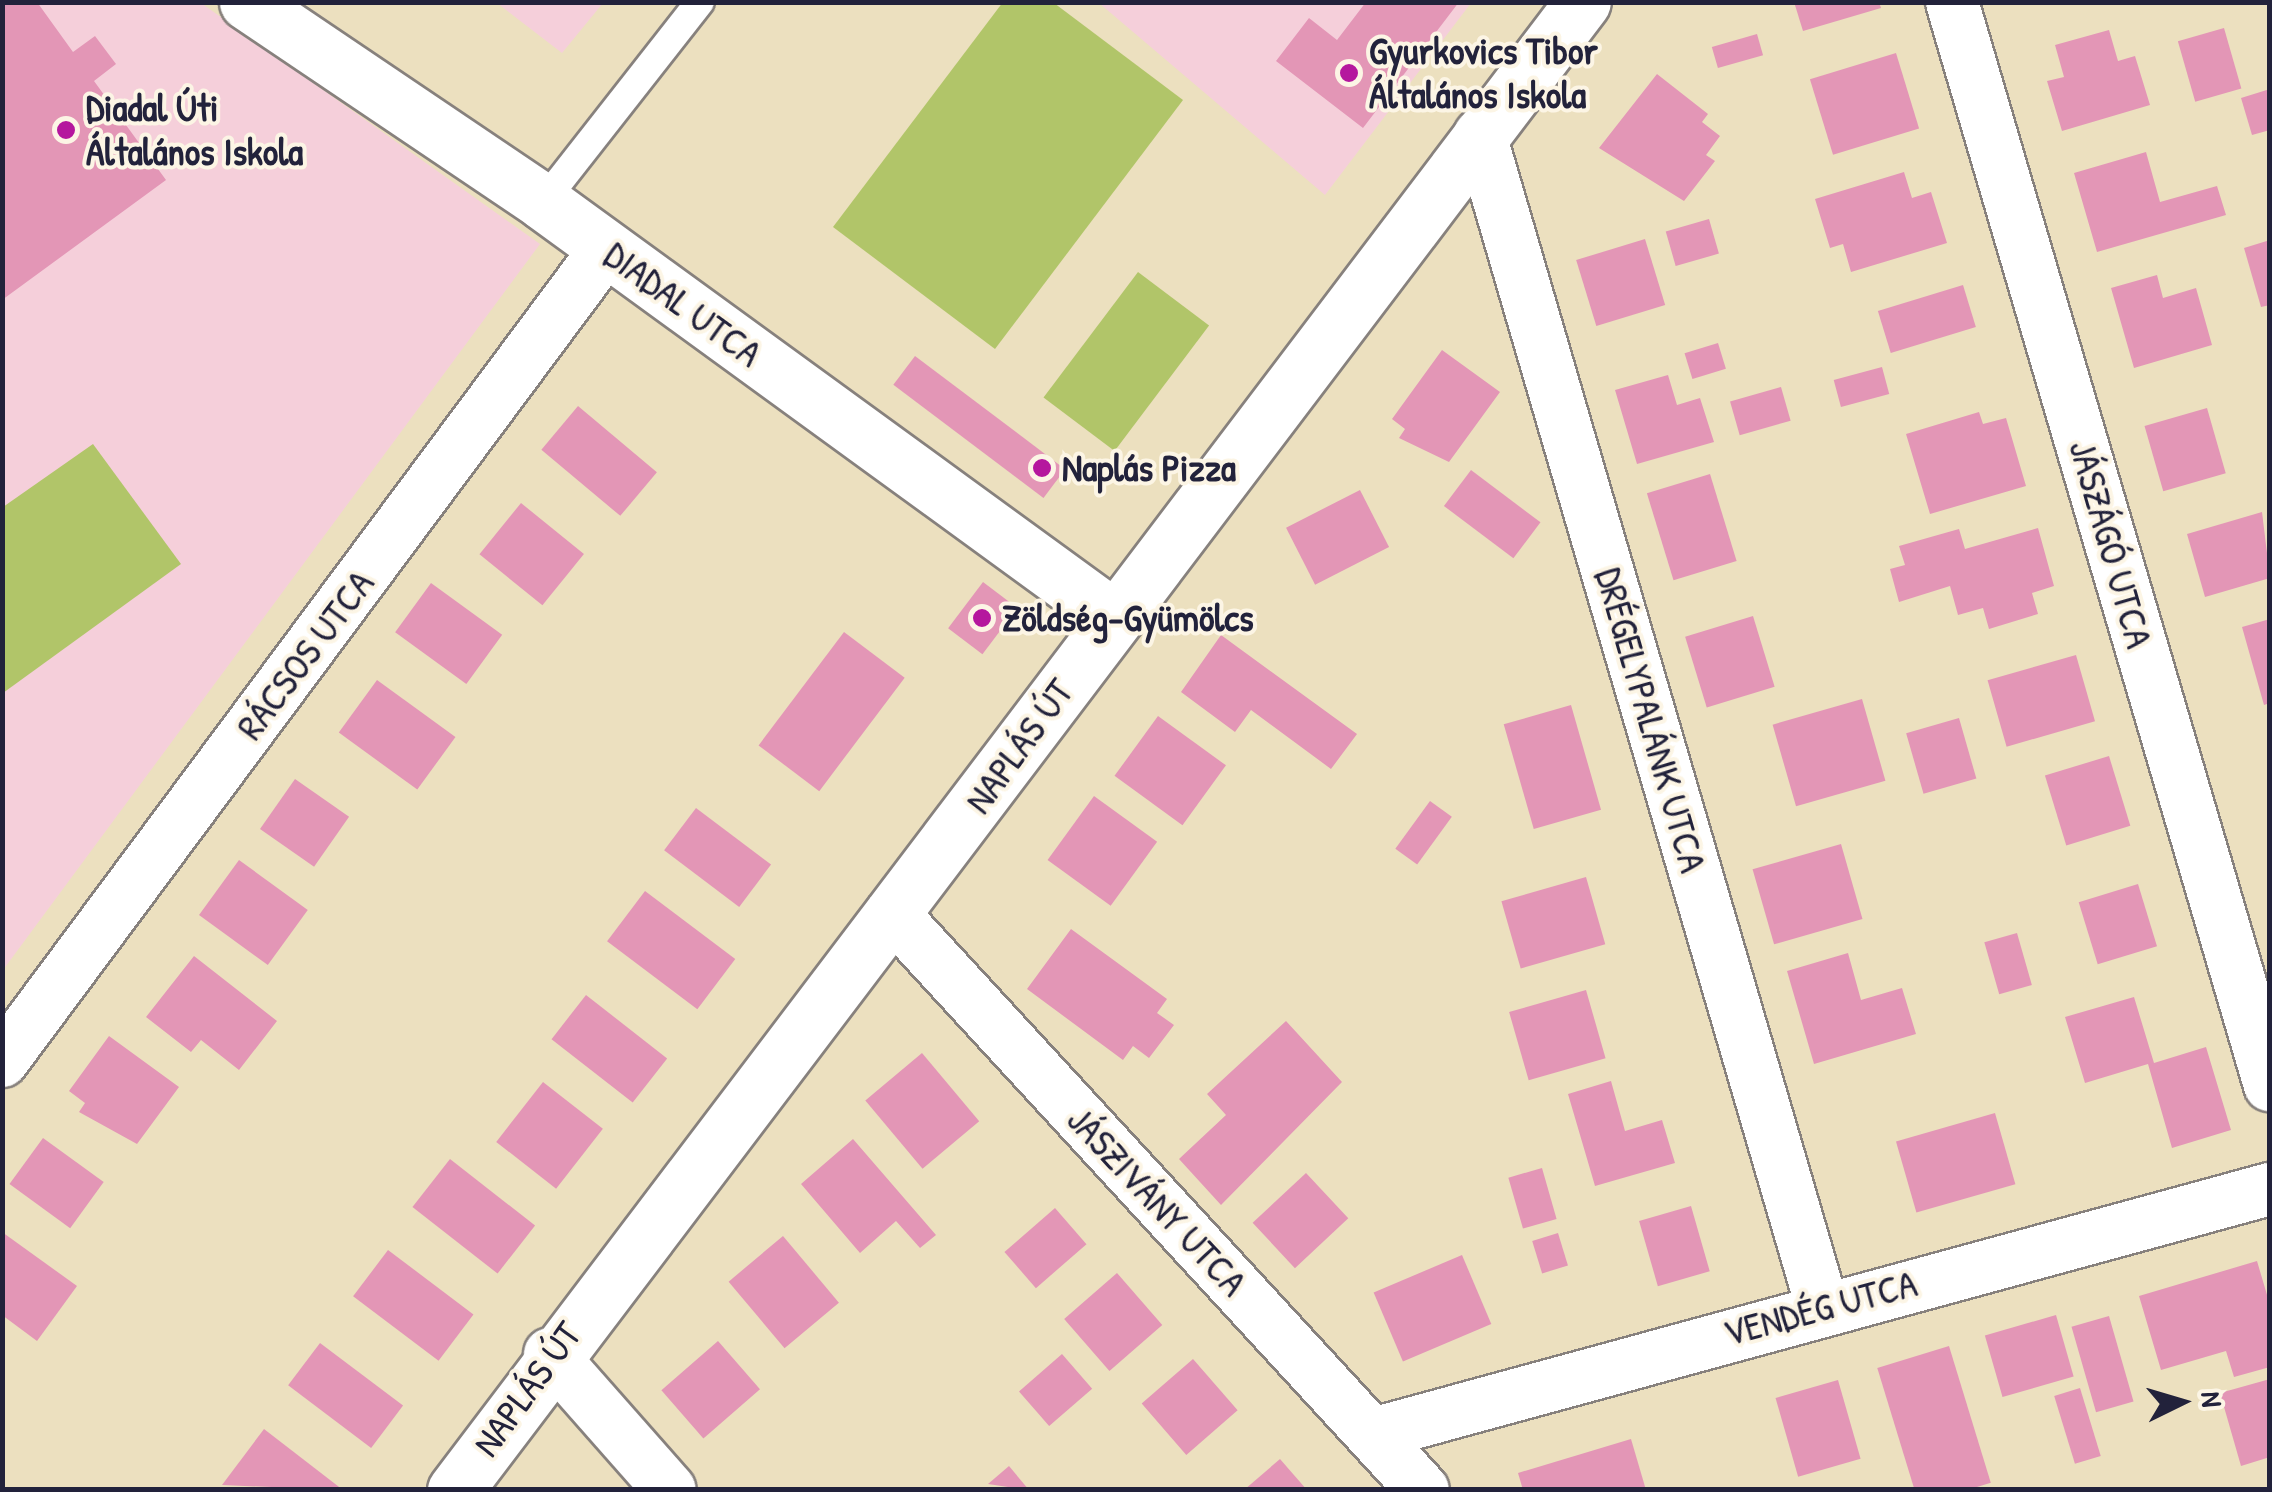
<!DOCTYPE html>
<html>
<head>
<meta charset="utf-8">
<style>
  body { margin:0 }
  #map { position:relative; width:2272px; height:1492px; overflow:hidden; background:#ece0bf; font-family:"Patrick Hand",sans-serif }
  div>[style] { position:absolute }
  .built>* { inset:0; background:#f5cfda }
  .green>* { inset:0; background:#b1c569; transform-origin:0 0 }
  .building>* { inset:0; background:#e396b6; transform-origin:0 0 }
  .roads { filter:drop-shadow(2px 0 #87817d) drop-shadow(-2px 0 #87817d) drop-shadow(0 2px #87817d) drop-shadow(0 -2px #87817d) }
  .lane>* { height:28px; margin:-14px; padding:0 14px; transform-origin:14px; border-radius:14px; background:#fff }
  .street>* { height:52px; margin:-26px; padding:0 26px; transform-origin:26px; border-radius:26px; background:#fff }
  .secondary>* { height:55px; margin:-27.5px; padding:0 27.5px; transform-origin:27.5px; border-radius:27.5px; background:#fff }
  .dots>* { width:28px; height:28px; translate:-50% -50%; box-sizing:border-box; border:5px solid #fcf5e5; border-radius:50% }
  span { translate:-50% -50%; white-space:nowrap; text-align:center; line-height:1.15; -webkit-text-stroke:8px #fcf5e5; paint-order:stroke }
  .poi-label { font-size:38px; color:#22223b; font-weight:700 }
  .left { translate:0 -50%; text-align:left }
  .street-label { font-size:38px; color:#22223b }
  .frame { position:absolute; inset:0; border:5px solid #22223b; pointer-events:none }
  .north { position:absolute; left:2132px; top:1352px; width:100px; height:100px; -webkit-text-stroke:8px #fcf5e5; paint-order:stroke; rotate:85deg; font-size:28px; font-weight:700; line-height:40px; text-align:center; color:#22223b }
  .north::after { content:''; display:block; margin:auto; width:35px; height:45px; background:#22223b; clip-path:polygon(50% 0,100% 100%,50% 72%,0 100%) }
</style>
</head>
<body>
<div id="map">
  <div class="built">
    <i style="clip-path:polygon(3px 3px,201px 3px,540px 244px,3px 970px)"></i>
    <i style="clip-path:polygon(497px 3px,603px 3px,562px 53px)"></i>
    <i style="clip-path:polygon(1099px 3px,1471px 3px,1325px 195px)"></i>
  </div>
  <div class="green">
    <i style="clip-path:polygon(1003px 2px,1054px 3px,1183px 100px,995px 349px,833px 227px)"></i>
    <i style="left:1138px;top:272px;width:89px;height:157px;rotate:37deg"></i>
    <i style="clip-path:polygon(93px 444px,181px 564px,3px 693px,3px 507px)"></i>
  </div>
  <div class="building">
    <i style="clip-path:polygon(2px 2px,37px 2px,73px 52px,95px 36px,116px 64px,94px 81px,166px 180px,2px 300px)"></i>
    <i style="clip-path:polygon(1366px 2px,1459px 2px,1363px 128px,1276px 61px,1309px 18px,1337px 40px)"></i>
    <i style="clip-path:polygon(1794px 2px,1879px 2px,1881px 8px,1803px 31px)"></i>
    <i style="left:2224px;top:28px;width:63px;height:48px;rotate:74deg"></i>
    <i style="clip-path:polygon(2109px 30px,2118px 61px,2135px 56px,2150px 105px,2062px 131px,2047px 81px,2064px 77px,2055px 45px)"></i>
    <i style="left:1757px;top:34px;width:22px;height:47px;rotate:74deg"></i>
    <i style="left:1896px;top:53px;width:79px;height:90px;rotate:73deg"></i>
    <i style="clip-path:polygon(1657px 74px,1708px 114px,1702px 122px,1720px 136px,1706px 155px,1715px 161px,1684px 201px,1599px 148px)"></i>
    <i style="clip-path:polygon(2270px 89px,2270px 130px,2252px 135px,2241px 98px)"></i>
    <i style="clip-path:polygon(2146px 152px,2160px 202px,2217px 186px,2226px 215px,2097px 252px,2074px 173px)"></i>
    <i style="clip-path:polygon(1904px 172px,1912px 198px,1931px 192px,1947px 243px,1851px 272px,1843px 244px,1830px 248px,1815px 199px)"></i>
    <i style="left:1709px;top:219px;width:36px;height:45px;rotate:74deg"></i>
    <i style="left:1645px;top:239px;width:69px;height:72px;rotate:73deg"></i>
    <i style="clip-path:polygon(2270px 240px,2270px 305px,2261px 307px,2244px 248px)"></i>
    <i style="clip-path:polygon(2157px 275px,2163px 298px,2196px 288px,2212px 345px,2134px 368px,2111px 288px)"></i>
    <i style="left:1963px;top:285px;width:44px;height:89px;rotate:73deg"></i>
    <i style="left:1718px;top:343px;width:27px;height:35px;rotate:73deg"></i>
    <i style="clip-path:polygon(1442px 350px,1500px 392px,1449px 462px,1399px 438px,1405px 429px,1392px 419px)"></i>
    <i style="left:915px;top:356px;width:188px;height:36px;rotate:37deg"></i>
    <i style="left:1882px;top:367px;width:28px;height:50px;rotate:75deg"></i>
    <i style="clip-path:polygon(1668px 375px,1677px 405px,1700px 398px,1714px 442px,1637px 464px,1615px 390px)"></i>
    <i style="left:1781px;top:387px;width:35px;height:53px;rotate:74deg"></i>
    <i style="left:578px;top:406px;width:103px;height:57px;rotate:40deg"></i>
    <i style="left:2207px;top:408px;width:68px;height:65px;rotate:74deg"></i>
    <i style="clip-path:polygon(1979px 412px,1983px 424px,2006px 418px,2026px 486px,1930px 514px,1906px 434px)"></i>
    <i style="left:1471px;top:470px;width:87px;height:45px;rotate:37deg"></i>
    <i style="left:1710px;top:474px;width:91px;height:66px;rotate:73deg"></i>
    <i style="left:1360px;top:490px;width:64px;height:83px;rotate:63deg"></i>
    <i style="left:521px;top:503px;width:81px;height:66px;rotate:39deg"></i>
    <i style="clip-path:polygon(2262px 512px,2270px 578px,2205px 597px,2187px 534px)"></i>
    <i style="clip-path:polygon(2038px 528px,2054px 586px,2032px 593px,2038px 614px,1989px 629px,1983px 608px,1958px 615px,1950px 586px,1899px 602px,1890px 569px,1905px 565px,1899px 546px,1959px 529px,1965px 549px)"></i>
    <i style="left:983px;top:582px;width:43px;height:58px;rotate:37deg"></i>
    <i style="left:431px;top:583px;width:88px;height:61px;rotate:36deg"></i>
    <i style="left:1753px;top:616px;width:74px;height:71px;rotate:73deg"></i>
    <i style="clip-path:polygon(2270px 619px,2270px 703px,2264px 705px,2242px 627px)"></i>
    <i style="left:844px;top:632px;width:76px;height:142px;rotate:37deg"></i>
    <i style="clip-path:polygon(1221px 635px,1357px 734px,1331px 769px,1251px 710px,1235px 732px,1181px 692px)"></i>
    <i style="left:2076px;top:655px;width:69px;height:92px;rotate:74deg"></i>
    <i style="left:377px;top:680px;width:97px;height:65px;rotate:36deg"></i>
    <i style="left:1862px;top:699px;width:85px;height:93px;rotate:74deg"></i>
    <i style="left:1571px;top:705px;width:109px;height:70px;rotate:74deg"></i>
    <i style="left:1158px;top:716px;width:84px;height:74px;rotate:36deg"></i>
    <i style="left:1959px;top:718px;width:63px;height:55px;rotate:74deg"></i>
    <i style="left:2109px;top:756px;width:73px;height:67px;rotate:73deg"></i>
    <i style="left:295px;top:779px;width:66px;height:61px;rotate:35deg"></i>
    <i style="left:1094px;top:796px;width:78px;height:79px;rotate:36deg"></i>
    <i style="left:1430px;top:801px;width:27px;height:59px;rotate:36deg"></i>
    <i style="left:696px;top:808px;width:94px;height:53px;rotate:37deg"></i>
    <i style="left:1841px;top:844px;width:78px;height:92px;rotate:74deg"></i>
    <i style="left:239px;top:860px;width:85px;height:68px;rotate:36deg"></i>
    <i style="left:1586px;top:877px;width:70px;height:88px;rotate:74deg"></i>
    <i style="left:2138px;top:884px;width:65px;height:62px;rotate:73deg"></i>
    <i style="left:645px;top:891px;width:113px;height:63px;rotate:37deg"></i>
    <i style="clip-path:polygon(1071px 929px,1167px 999px,1157px 1013px,1174px 1025px,1149px 1058px,1133px 1046px,1123px 1060px,1027px 989px)"></i>
    <i style="left:2017px;top:933px;width:54px;height:34px;rotate:74deg"></i>
    <i style="clip-path:polygon(1848px 953px,1861px 1000px,1902px 988px,1916px 1034px,1814px 1064px,1787px 971px)"></i>
    <i style="clip-path:polygon(194px 956px,277px 1021px,239px 1070px,201px 1040px,191px 1052px,146px 1017px)"></i>
    <i style="left:1586px;top:990px;width:71px;height:80px;rotate:74deg"></i>
    <i style="left:586px;top:995px;width:103px;height:56px;rotate:38deg"></i>
    <i style="clip-path:polygon(2134px 997px,2154px 1063px,2206px 1047px,2231px 1130px,2172px 1148px,2148px 1064px,2085px 1083px,2065px 1017px)"></i>
    <i style="clip-path:polygon(1286px 1021px,1342px 1082px,1221px 1205px,1179px 1159px,1226px 1115px,1207px 1094px)"></i>
    <i style="clip-path:polygon(109px 1036px,179px 1087px,137px 1144px,79px 1112px,85px 1103px,69px 1091px)"></i>
    <i style="left:922px;top:1053px;width:89px;height:74px;rotate:50deg"></i>
    <i style="clip-path:polygon(1611px 1081px,1625px 1131px,1662px 1120px,1675px 1163px,1595px 1186px,1568px 1094px)"></i>
    <i style="left:543px;top:1082px;width:76px;height:76px;rotate:38deg"></i>
    <i style="left:1995px;top:1113px;width:74px;height:103px;rotate:74deg"></i>
    <i style="left:43px;top:1138px;width:75px;height:57px;rotate:36deg"></i>
    <i style="clip-path:polygon(853px 1139px,936px 1235px,920px 1248px,896px 1221px,860px 1253px,801px 1184px)"></i>
    <i style="left:450px;top:1159px;width:108px;height:61px;rotate:38deg"></i>
    <i style="left:1542px;top:1168px;width:53px;height:35px;rotate:74deg"></i>
    <i style="left:1306px;top:1173px;width:62px;height:73px;rotate:47deg"></i>
    <i style="left:1691px;top:1206px;width:68px;height:54px;rotate:74deg"></i>
    <i style="left:1055px;top:1208px;width:48px;height:67px;rotate:49deg"></i>
    <i style="clip-path:polygon(2px 1232px,77px 1286px,37px 1341px,2px 1315px)"></i>
    <i style="left:1558px;top:1233px;width:34px;height:27px;rotate:73deg"></i>
    <i style="left:783px;top:1236px;width:87px;height:71px;rotate:50deg"></i>
    <i style="left:388px;top:1250px;width:107px;height:58px;rotate:37deg"></i>
    <i style="left:1462px;top:1255px;width:75px;height:96px;rotate:67deg"></i>
    <i style="clip-path:polygon(2257px 1261px,2270px 1305px,2270px 1367px,2234px 1377px,2226px 1351px,2161px 1370px,2139px 1296px)"></i>
    <i style="left:1117px;top:1273px;width:69px;height:70px;rotate:49deg"></i>
    <i style="left:2056px;top:1315px;width:64px;height:74px;rotate:74deg"></i>
    <i style="left:2109px;top:1316px;width:89px;height:39px;rotate:74deg"></i>
    <i style="left:718px;top:1341px;width:64px;height:75px;rotate:49deg"></i>
    <i style="left:320px;top:1343px;width:104px;height:53px;rotate:37deg"></i>
    <i style="left:1949px;top:1346px;width:143px;height:75px;rotate:73deg"></i>
    <i style="left:1062px;top:1354px;width:46px;height:57px;rotate:49deg"></i>
    <i style="left:1193px;top:1359px;width:68px;height:68px;rotate:49deg"></i>
    <i style="clip-path:polygon(2270px 1379px,2270px 1457px,2241px 1466px,2220px 1393px)"></i>
    <i style="left:1838px;top:1380px;width:82px;height:65px;rotate:74deg"></i>
    <i style="left:2080px;top:1388px;width:71px;height:27px;rotate:73deg"></i>
    <i style="clip-path:polygon(264px 1429px,343px 1490px,222px 1485px)"></i>
    <i style="clip-path:polygon(1631px 1439px,1646px 1490px,1523px 1490px,1518px 1473px)"></i>
    <i style="clip-path:polygon(1280px 1459px,1307px 1490px,1244px 1490px)"></i>
    <i style="clip-path:polygon(1009px 1466px,1029px 1490px,988px 1484px)"></i>
  </div>
  <div class="roads">
    <div class="lane">
      <i style="left:543px;top:202px;width:254px;rotate:-51.9deg"></i>
    </div>
    <div class="street">
      <i style="left:1952px;top:2px;width:1129px;rotate:73.64deg"></i>
      <i style="left:1480px;top:135px;width:1220px;rotate:73.72deg"></i>
      <i style="left:892px;top:913px;width:784px;rotate:47.38deg"></i>
      <i style="left:2px;top:1061px;width:1012px;rotate:-53.36deg"></i>
      <i style="left:550px;top:1354px;width:181px;rotate:48.6deg"></i>
      <i style="left:1373px;top:1434px;width:930px;rotate:-15.28deg"></i>
    </div>
    <div class="secondary">
      <i style="left:247px;top:2px;width:357px;rotate:34deg"></i>
      <i style="left:543px;top:202px;width:704px;rotate:36.04deg"></i>
      <i style="left:455px;top:1490px;width:1867px;rotate:-52.84deg"></i>
    </div>
  </div>
  <div class="dots">
    <i style="left:1349px;top:73px;background:#b5179e"></i>
    <i style="left:66px;top:130px;background:#b5179e"></i>
    <i style="left:1042px;top:468px;background:#b5179e"></i>
    <i style="left:982px;top:618px;background:#b5179e"></i>
  </div>
  <div class="poi-label">
    <span class="left" style="left:1369px;top:73px">Gyurkovics Tibor<br>Általános Iskola</span>
    <span class="left" style="left:86px;top:130px">Diadal Úti<br>Általános Iskola</span>
    <span class="left" style="left:1062px;top:468px">Naplás Pizza</span>
    <span class="left" style="left:1002px;top:618px">Zöldség-Gyümölcs</span>
  </div>
  <div class="street-label">
    <span style="left:683px;top:304px;rotate:36deg">DIADAL UTCA</span>
    <span style="left:2111px;top:544px;rotate:74deg">JÁSZÁGÓ UTCA</span>
    <span style="left:305px;top:655px;rotate:-53deg">RÁCSOS UTCA</span>
    <span style="left:1651px;top:720px;rotate:74deg">DRÉGELYPALÁNK UTCA</span>
    <span style="left:1019px;top:746px;rotate:-54deg">NAPLÁS ÚT</span>
    <span style="left:1157px;top:1201px;rotate:47deg">JÁSZIVÁNY UTCA</span>
    <span style="left:1820px;top:1308px;rotate:-15deg">VENDÉG UTCA</span>
    <span style="left:527px;top:1389px;rotate:-54deg">NAPLÁS ÚT</span>
  </div>
  <div class="frame"></div>
  <div class="north">N</div>
</div>
</body>
</html>
